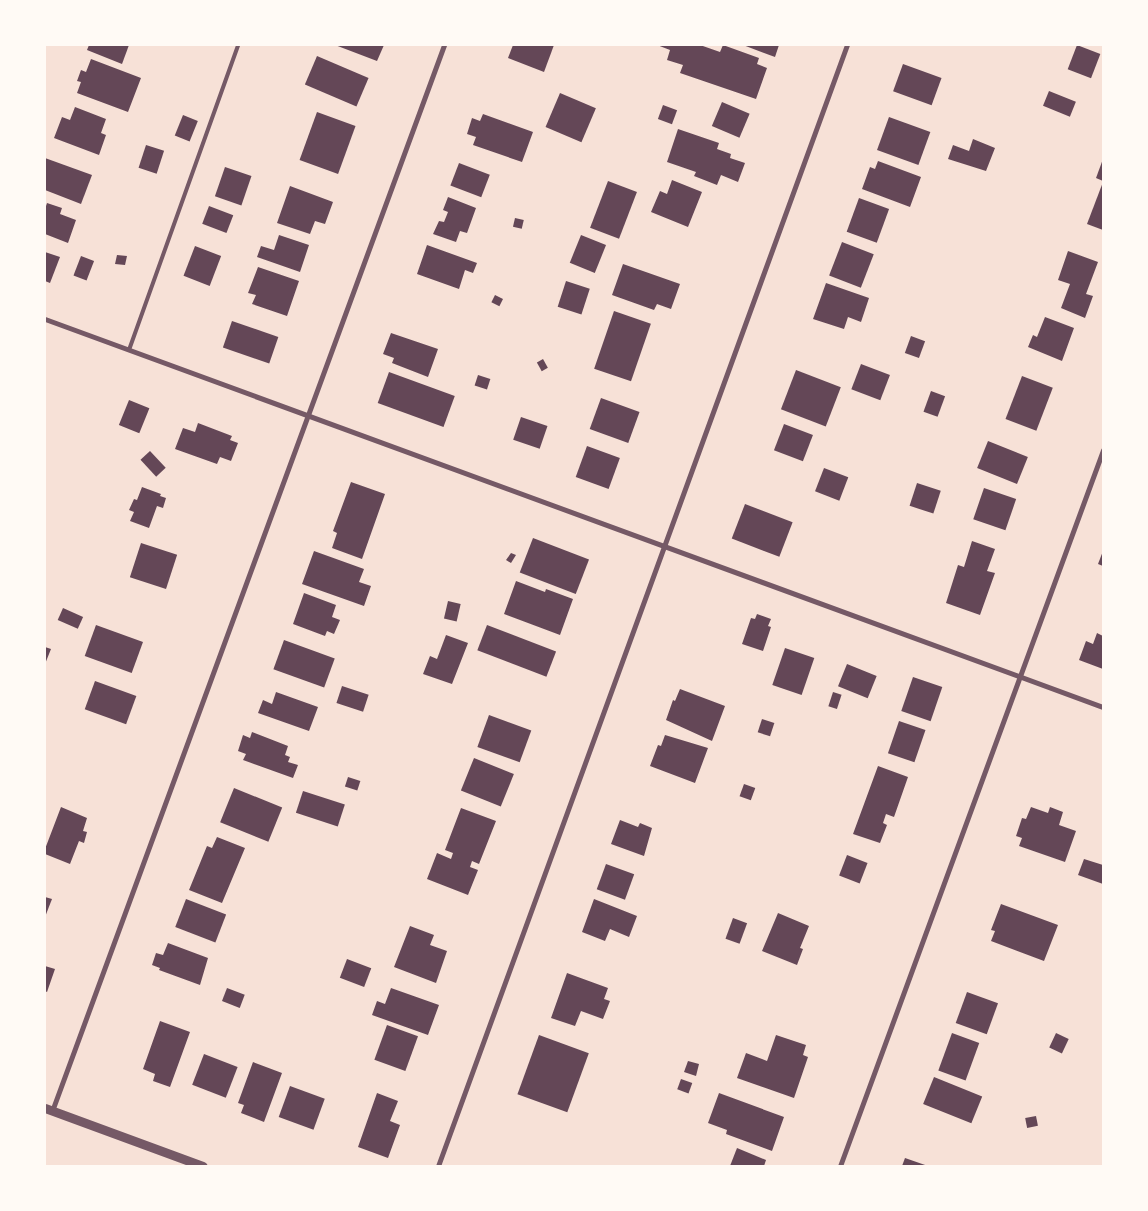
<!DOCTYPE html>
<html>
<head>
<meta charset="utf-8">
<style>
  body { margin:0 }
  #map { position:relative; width:1148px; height:1211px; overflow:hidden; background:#f7e1d7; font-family:"PT Sans Narrow",sans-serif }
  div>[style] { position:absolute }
  .building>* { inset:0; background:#644757; transform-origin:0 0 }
  .service>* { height:4px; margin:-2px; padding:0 2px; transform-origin:2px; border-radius:2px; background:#755966 }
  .minor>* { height:5px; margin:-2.5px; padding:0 2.5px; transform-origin:2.5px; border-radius:2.5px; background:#755966 }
  .tertiary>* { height:9px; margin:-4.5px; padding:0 4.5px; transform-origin:4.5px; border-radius:4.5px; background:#755966 }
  span { translate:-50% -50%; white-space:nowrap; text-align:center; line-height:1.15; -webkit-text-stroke:5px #fffaf5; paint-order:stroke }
  .frame { position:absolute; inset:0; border:46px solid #fffaf5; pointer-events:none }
</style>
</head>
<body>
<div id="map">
  <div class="building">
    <i style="clip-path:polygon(89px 45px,129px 45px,122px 64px,87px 50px)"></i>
    <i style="clip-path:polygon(335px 45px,384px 45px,377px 61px)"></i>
    <i style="clip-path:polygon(513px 45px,554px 45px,544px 72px,508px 58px)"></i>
    <i style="clip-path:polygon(657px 45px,700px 45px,720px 52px,723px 45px,759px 58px,757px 64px,767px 68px,756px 99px,680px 73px,683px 65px,667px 60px,670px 50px)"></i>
    <i style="clip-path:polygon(743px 45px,779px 45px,775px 57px)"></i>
    <i style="left:1077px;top:45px;width:25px;height:26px;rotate:21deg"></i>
    <i style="left:317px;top:56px;width:56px;height:31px;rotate:23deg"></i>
    <i style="clip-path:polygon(91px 59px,141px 78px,128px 112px,77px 93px,81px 82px,77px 81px,81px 70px,86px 72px)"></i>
    <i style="left:903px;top:64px;width:41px;height:29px;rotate:20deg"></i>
    <i style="left:1049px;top:91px;width:29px;height:16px;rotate:22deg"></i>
    <i style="left:560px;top:93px;width:39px;height:37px;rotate:23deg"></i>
    <i style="left:722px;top:102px;width:30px;height:26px;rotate:23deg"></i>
    <i style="left:663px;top:105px;width:15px;height:15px;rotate:20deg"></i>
    <i style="clip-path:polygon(75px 107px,106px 119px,101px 133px,106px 135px,99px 155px,54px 138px,62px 117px,70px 120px)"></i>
    <i style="left:317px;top:112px;width:41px;height:51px;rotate:20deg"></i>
    <i style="clip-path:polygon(483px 114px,533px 132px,522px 162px,473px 145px,476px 137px,467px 134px,472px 118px,480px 121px)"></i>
    <i style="left:183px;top:115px;width:16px;height:22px;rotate:22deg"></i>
    <i style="left:889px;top:117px;width:44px;height:35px;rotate:20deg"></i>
    <i style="clip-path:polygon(678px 129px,719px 143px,717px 149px,731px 154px,730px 158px,745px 163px,738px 182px,721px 175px,717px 185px,694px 176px,696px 172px,667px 162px)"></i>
    <i style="clip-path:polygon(973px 139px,995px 148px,986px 171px,948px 159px,953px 145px,969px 151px)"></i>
    <i style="left:146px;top:145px;width:19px;height:24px;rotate:18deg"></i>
    <i style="clip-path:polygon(45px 158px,92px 175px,81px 204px,45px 190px)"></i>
    <i style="clip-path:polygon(1103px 159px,1103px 181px,1096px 178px)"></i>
    <i style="clip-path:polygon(878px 161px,921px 177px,910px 207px,862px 189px,870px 167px,875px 169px)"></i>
    <i style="left:459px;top:163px;width:33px;height:24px;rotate:21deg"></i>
    <i style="left:225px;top:167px;width:28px;height:31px;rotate:19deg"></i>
    <i style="clip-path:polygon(672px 180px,702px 192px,688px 227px,651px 212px,660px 191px,667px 194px)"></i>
    <i style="left:608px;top:181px;width:31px;height:50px;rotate:21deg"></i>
    <i style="clip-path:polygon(1103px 182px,1103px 230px,1087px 224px)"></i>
    <i style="clip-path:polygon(290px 186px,333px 202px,325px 224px,315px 221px,310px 234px,277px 223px)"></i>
    <i style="clip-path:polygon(448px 197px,476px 208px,467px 233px,460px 231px,456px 242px,433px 234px,439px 221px,444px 222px,448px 212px,443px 210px)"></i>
    <i style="left:859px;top:198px;width:32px;height:36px;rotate:20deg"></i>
    <i style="clip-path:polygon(47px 203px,62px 208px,60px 214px,76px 220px,68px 243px,45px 234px,45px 209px)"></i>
    <i style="left:209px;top:206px;width:26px;height:19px;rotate:21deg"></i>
    <i style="left:515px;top:218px;width:9px;height:9px;rotate:13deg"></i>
    <i style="clip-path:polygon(279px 235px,309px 245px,300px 272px,257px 257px,261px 246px,274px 250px)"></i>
    <i style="left:581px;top:235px;width:27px;height:30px;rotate:22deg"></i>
    <i style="left:842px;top:242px;width:34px;height:36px;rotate:21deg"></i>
    <i style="clip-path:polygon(427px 245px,477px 263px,473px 273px,465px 270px,459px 289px,417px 274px)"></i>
    <i style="left:195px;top:246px;width:28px;height:32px;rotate:21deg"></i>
    <i style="clip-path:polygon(1068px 251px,1098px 262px,1086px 294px,1093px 296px,1085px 318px,1061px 308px,1070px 284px,1058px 280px)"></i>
    <i style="clip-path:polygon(45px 252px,60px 257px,50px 283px,45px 281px)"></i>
    <i style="clip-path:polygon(117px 255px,127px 256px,125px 265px,115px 264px)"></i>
    <i style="left:81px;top:256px;width:14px;height:21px;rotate:21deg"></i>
    <i style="clip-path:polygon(623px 264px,680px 284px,671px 309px,657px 304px,654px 310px,612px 295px)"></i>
    <i style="clip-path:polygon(258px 267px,299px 281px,287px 316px,252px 304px,256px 295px,248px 293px)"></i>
    <i style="left:566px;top:281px;width:25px;height:27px;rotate:18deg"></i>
    <i style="clip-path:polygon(826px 283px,869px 298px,861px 322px,848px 317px,844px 329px,813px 319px)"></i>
    <i style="left:495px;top:295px;width:9px;height:8px;rotate:27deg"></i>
    <i style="left:614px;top:311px;width:39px;height:61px;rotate:19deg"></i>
    <i style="clip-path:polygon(1045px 317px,1074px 328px,1062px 361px,1028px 347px,1033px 335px,1037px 337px)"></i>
    <i style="left:232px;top:321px;width:49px;height:28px;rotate:19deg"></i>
    <i style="clip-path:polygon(391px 333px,438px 349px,428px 377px,392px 363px,394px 358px,383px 354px)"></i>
    <i style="left:911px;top:336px;width:15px;height:18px;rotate:20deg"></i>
    <i style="left:543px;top:359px;width:10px;height:7px;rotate:61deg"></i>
    <i style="left:861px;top:364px;width:31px;height:27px;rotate:21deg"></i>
    <i style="left:796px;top:370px;width:48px;height:42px;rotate:21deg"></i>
    <i style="left:389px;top:372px;width:70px;height:33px;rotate:20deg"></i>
    <i style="left:478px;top:375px;width:13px;height:11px;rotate:18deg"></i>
    <i style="left:1022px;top:376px;width:33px;height:46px;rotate:21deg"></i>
    <i style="left:931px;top:391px;width:15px;height:22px;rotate:20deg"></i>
    <i style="left:601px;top:398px;width:41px;height:33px;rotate:20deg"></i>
    <i style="left:129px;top:400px;width:22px;height:27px;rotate:22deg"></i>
    <i style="left:521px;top:417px;width:28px;height:24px;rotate:19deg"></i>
    <i style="clip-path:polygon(198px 423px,232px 436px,230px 440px,238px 443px,231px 461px,220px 457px,217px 464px,175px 449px,183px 428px,195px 432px)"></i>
    <i style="left:784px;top:424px;width:31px;height:28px;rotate:21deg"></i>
    <i style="left:988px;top:441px;width:43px;height:29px;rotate:22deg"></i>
    <i style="left:587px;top:446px;width:35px;height:33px;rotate:20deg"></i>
    <i style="left:150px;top:451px;width:23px;height:13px;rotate:47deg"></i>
    <i style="left:824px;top:468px;width:26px;height:25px;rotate:21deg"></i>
    <i style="clip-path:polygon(351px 482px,385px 494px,362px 559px,332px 548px,337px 533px,333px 531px)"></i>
    <i style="left:917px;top:483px;width:25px;height:24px;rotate:18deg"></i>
    <i style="clip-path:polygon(142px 487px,161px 494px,160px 496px,166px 498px,163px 508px,157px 506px,149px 528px,130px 521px,134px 512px,129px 510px,134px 499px,137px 500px)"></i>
    <i style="left:984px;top:488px;width:34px;height:33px;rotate:19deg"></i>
    <i style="left:745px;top:504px;width:51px;height:37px;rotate:21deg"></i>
    <i style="left:533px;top:538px;width:60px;height:37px;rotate:21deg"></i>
    <i style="clip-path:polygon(972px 541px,995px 549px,987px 571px,995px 573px,980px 615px,946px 603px,958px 565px,964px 567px)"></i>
    <i style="left:141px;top:543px;width:38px;height:36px;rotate:18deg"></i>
    <i style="clip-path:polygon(314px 551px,364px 569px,359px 582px,371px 586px,364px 606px,302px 584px)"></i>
    <i style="clip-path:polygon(1103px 551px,1103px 566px,1098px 564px)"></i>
    <i style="clip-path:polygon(511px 553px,516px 555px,511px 563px,506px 560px)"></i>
    <i style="clip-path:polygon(516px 581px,545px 592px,546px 589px,573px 599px,560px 635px,504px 614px)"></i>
    <i style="clip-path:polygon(304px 593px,336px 605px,332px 617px,340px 620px,334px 634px,327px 631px,325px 636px,293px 624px)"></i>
    <i style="left:448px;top:601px;width:13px;height:18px;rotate:13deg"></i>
    <i style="left:63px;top:608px;width:22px;height:13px;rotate:24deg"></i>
    <i style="clip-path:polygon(757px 614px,771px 619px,768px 626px,771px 627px,763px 651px,742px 644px,751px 618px,755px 619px)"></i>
    <i style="left:96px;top:625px;width:50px;height:33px;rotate:20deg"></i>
    <i style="left:487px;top:625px;width:74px;height:27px;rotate:21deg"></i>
    <i style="clip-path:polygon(1097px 633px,1103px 636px,1103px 669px,1079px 660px,1086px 641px,1093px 644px)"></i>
    <i style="clip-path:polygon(446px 635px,468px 643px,452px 684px,423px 674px,430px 656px,437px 659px)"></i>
    <i style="left:284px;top:640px;width:54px;height:31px;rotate:20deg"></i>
    <i style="clip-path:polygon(45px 647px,51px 649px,45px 664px)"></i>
    <i style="left:785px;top:648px;width:31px;height:39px;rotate:19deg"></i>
    <i style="left:847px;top:664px;width:32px;height:24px;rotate:22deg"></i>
    <i style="left:913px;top:677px;width:31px;height:36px;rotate:19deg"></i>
    <i style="left:95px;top:681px;width:44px;height:30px;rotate:20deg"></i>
    <i style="left:342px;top:686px;width:28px;height:18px;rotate:18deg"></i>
    <i style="clip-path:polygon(680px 689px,725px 706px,712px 741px,666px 720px,673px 700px,675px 701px)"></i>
    <i style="clip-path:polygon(276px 692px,318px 707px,309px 731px,258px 713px,263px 700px,272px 704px)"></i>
    <i style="left:833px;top:692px;width:9px;height:15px;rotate:18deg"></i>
    <i style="left:489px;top:715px;width:45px;height:34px;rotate:20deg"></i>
    <i style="left:762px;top:719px;width:13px;height:14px;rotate:18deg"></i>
    <i style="left:899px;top:721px;width:28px;height:34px;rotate:19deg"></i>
    <i style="clip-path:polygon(252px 732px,288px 746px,285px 755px,290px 757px,288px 762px,298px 765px,293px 778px,243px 760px,246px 754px,238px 751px,243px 735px,250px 738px)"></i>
    <i style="clip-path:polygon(665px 735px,708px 748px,695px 783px,650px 766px,658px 745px,661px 746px)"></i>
    <i style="left:474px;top:758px;width:43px;height:35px;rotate:22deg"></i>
    <i style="clip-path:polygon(878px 766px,908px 777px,894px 817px,886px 814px,883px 823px,887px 825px,880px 843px,853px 834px)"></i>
    <i style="left:348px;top:777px;width:13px;height:10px;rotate:18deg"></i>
    <i style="left:744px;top:784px;width:12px;height:13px;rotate:20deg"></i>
    <i style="left:234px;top:788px;width:52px;height:37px;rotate:22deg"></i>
    <i style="left:303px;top:791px;width:44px;height:23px;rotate:18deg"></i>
    <i style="clip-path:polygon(61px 807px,87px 818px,83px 831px,87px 832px,84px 843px,79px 841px,70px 864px,45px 854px,45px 849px)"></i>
    <i style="clip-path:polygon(1031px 807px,1048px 813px,1050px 807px,1063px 812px,1059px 825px,1076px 831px,1065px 862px,1019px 846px,1022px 838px,1016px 836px,1022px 818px,1026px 819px)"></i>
    <i style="clip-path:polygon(461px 808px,496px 821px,479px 864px,472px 861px,470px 867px,478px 870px,468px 895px,427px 879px,437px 853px,451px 859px,453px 853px,445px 850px)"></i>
    <i style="clip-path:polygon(620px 820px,638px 827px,640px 823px,652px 828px,644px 856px,611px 844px)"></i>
    <i style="clip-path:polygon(217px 837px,245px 848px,222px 903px,189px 890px,207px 846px,212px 848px)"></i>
    <i style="left:847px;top:855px;width:22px;height:22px;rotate:21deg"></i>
    <i style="clip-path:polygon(1084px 859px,1103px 865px,1103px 884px,1078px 875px)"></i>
    <i style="left:606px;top:864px;width:30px;height:27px;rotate:20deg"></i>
    <i style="clip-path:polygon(45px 897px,52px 899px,45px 917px)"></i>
    <i style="left:186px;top:899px;width:43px;height:30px;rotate:21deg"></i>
    <i style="clip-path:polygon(594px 899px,637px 916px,629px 937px,610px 929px,605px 941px,582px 932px)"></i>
    <i style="clip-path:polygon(1001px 904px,1058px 925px,1044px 961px,991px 941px,995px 931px,991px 930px)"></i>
    <i style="clip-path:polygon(778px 913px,809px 926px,800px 948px,803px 949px,797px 965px,762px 951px)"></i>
    <i style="left:733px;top:918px;width:15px;height:22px;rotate:20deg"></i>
    <i style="clip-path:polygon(410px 926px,434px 935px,430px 945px,447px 951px,436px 983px,394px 967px)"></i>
    <i style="clip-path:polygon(168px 943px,208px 958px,200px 985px,159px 970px,160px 968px,152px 965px,156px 953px,163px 955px)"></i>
    <i style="left:347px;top:959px;width:26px;height:20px;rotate:21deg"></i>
    <i style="clip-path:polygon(45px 966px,55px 969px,47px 992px,45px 991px)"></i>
    <i style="clip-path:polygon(567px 973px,608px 988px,604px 999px,610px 1001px,603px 1019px,581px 1011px,575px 1026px,551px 1018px)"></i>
    <i style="left:227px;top:988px;width:19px;height:14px;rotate:21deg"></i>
    <i style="clip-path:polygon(391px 988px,439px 1005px,428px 1035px,372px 1015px,377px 1001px,385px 1004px)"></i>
    <i style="left:967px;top:992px;width:33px;height:33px;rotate:20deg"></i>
    <i style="clip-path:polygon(160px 1021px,190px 1032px,170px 1087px,153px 1081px,155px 1074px,143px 1069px)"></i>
    <i style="left:387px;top:1025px;width:33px;height:37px;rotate:20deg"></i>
    <i style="left:952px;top:1033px;width:29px;height:40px;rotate:20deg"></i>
    <i style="left:1056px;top:1033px;width:14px;height:16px;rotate:25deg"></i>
    <i style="left:539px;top:1035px;width:53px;height:63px;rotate:20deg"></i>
    <i style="clip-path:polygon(776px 1035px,806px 1045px,803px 1055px,808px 1057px,794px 1098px,737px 1078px,746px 1053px,767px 1061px)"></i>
    <i style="left:204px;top:1054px;width:36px;height:33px;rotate:21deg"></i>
    <i style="clip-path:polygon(688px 1061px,699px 1064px,696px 1076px,684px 1072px)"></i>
    <i style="clip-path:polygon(253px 1062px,282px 1073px,264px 1122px,241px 1113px,244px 1105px,238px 1103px)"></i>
    <i style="left:934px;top:1077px;width:52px;height:29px;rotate:22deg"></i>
    <i style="left:681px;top:1079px;width:12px;height:11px;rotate:20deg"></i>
    <i style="left:290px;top:1086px;width:37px;height:33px;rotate:20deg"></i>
    <i style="clip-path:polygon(377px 1093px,398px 1101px,390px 1121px,400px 1125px,388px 1158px,358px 1147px)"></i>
    <i style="clip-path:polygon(719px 1093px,784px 1117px,772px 1151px,726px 1134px,727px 1130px,708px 1123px)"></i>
    <i style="left:1036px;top:1116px;width:10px;height:11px;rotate:79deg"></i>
    <i style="clip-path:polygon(737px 1148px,766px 1160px,764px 1166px,730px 1166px)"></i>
    <i style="clip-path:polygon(905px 1158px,928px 1166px,902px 1166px)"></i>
  </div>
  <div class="service">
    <i style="left:129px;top:350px;width:324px;rotate:-70.3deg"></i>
  </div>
  <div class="minor">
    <i style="left:45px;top:319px;width:1127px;rotate:20.14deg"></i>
    <i style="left:52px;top:1111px;width:1136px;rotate:-69.81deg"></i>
    <i style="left:438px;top:1166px;width:1193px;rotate:-69.96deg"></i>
    <i style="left:840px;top:1166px;width:763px;rotate:-69.83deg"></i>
  </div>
  <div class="tertiary">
    <i style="left:45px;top:1108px;width:168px;rotate:20.2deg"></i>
  </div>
  <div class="frame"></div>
</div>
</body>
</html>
